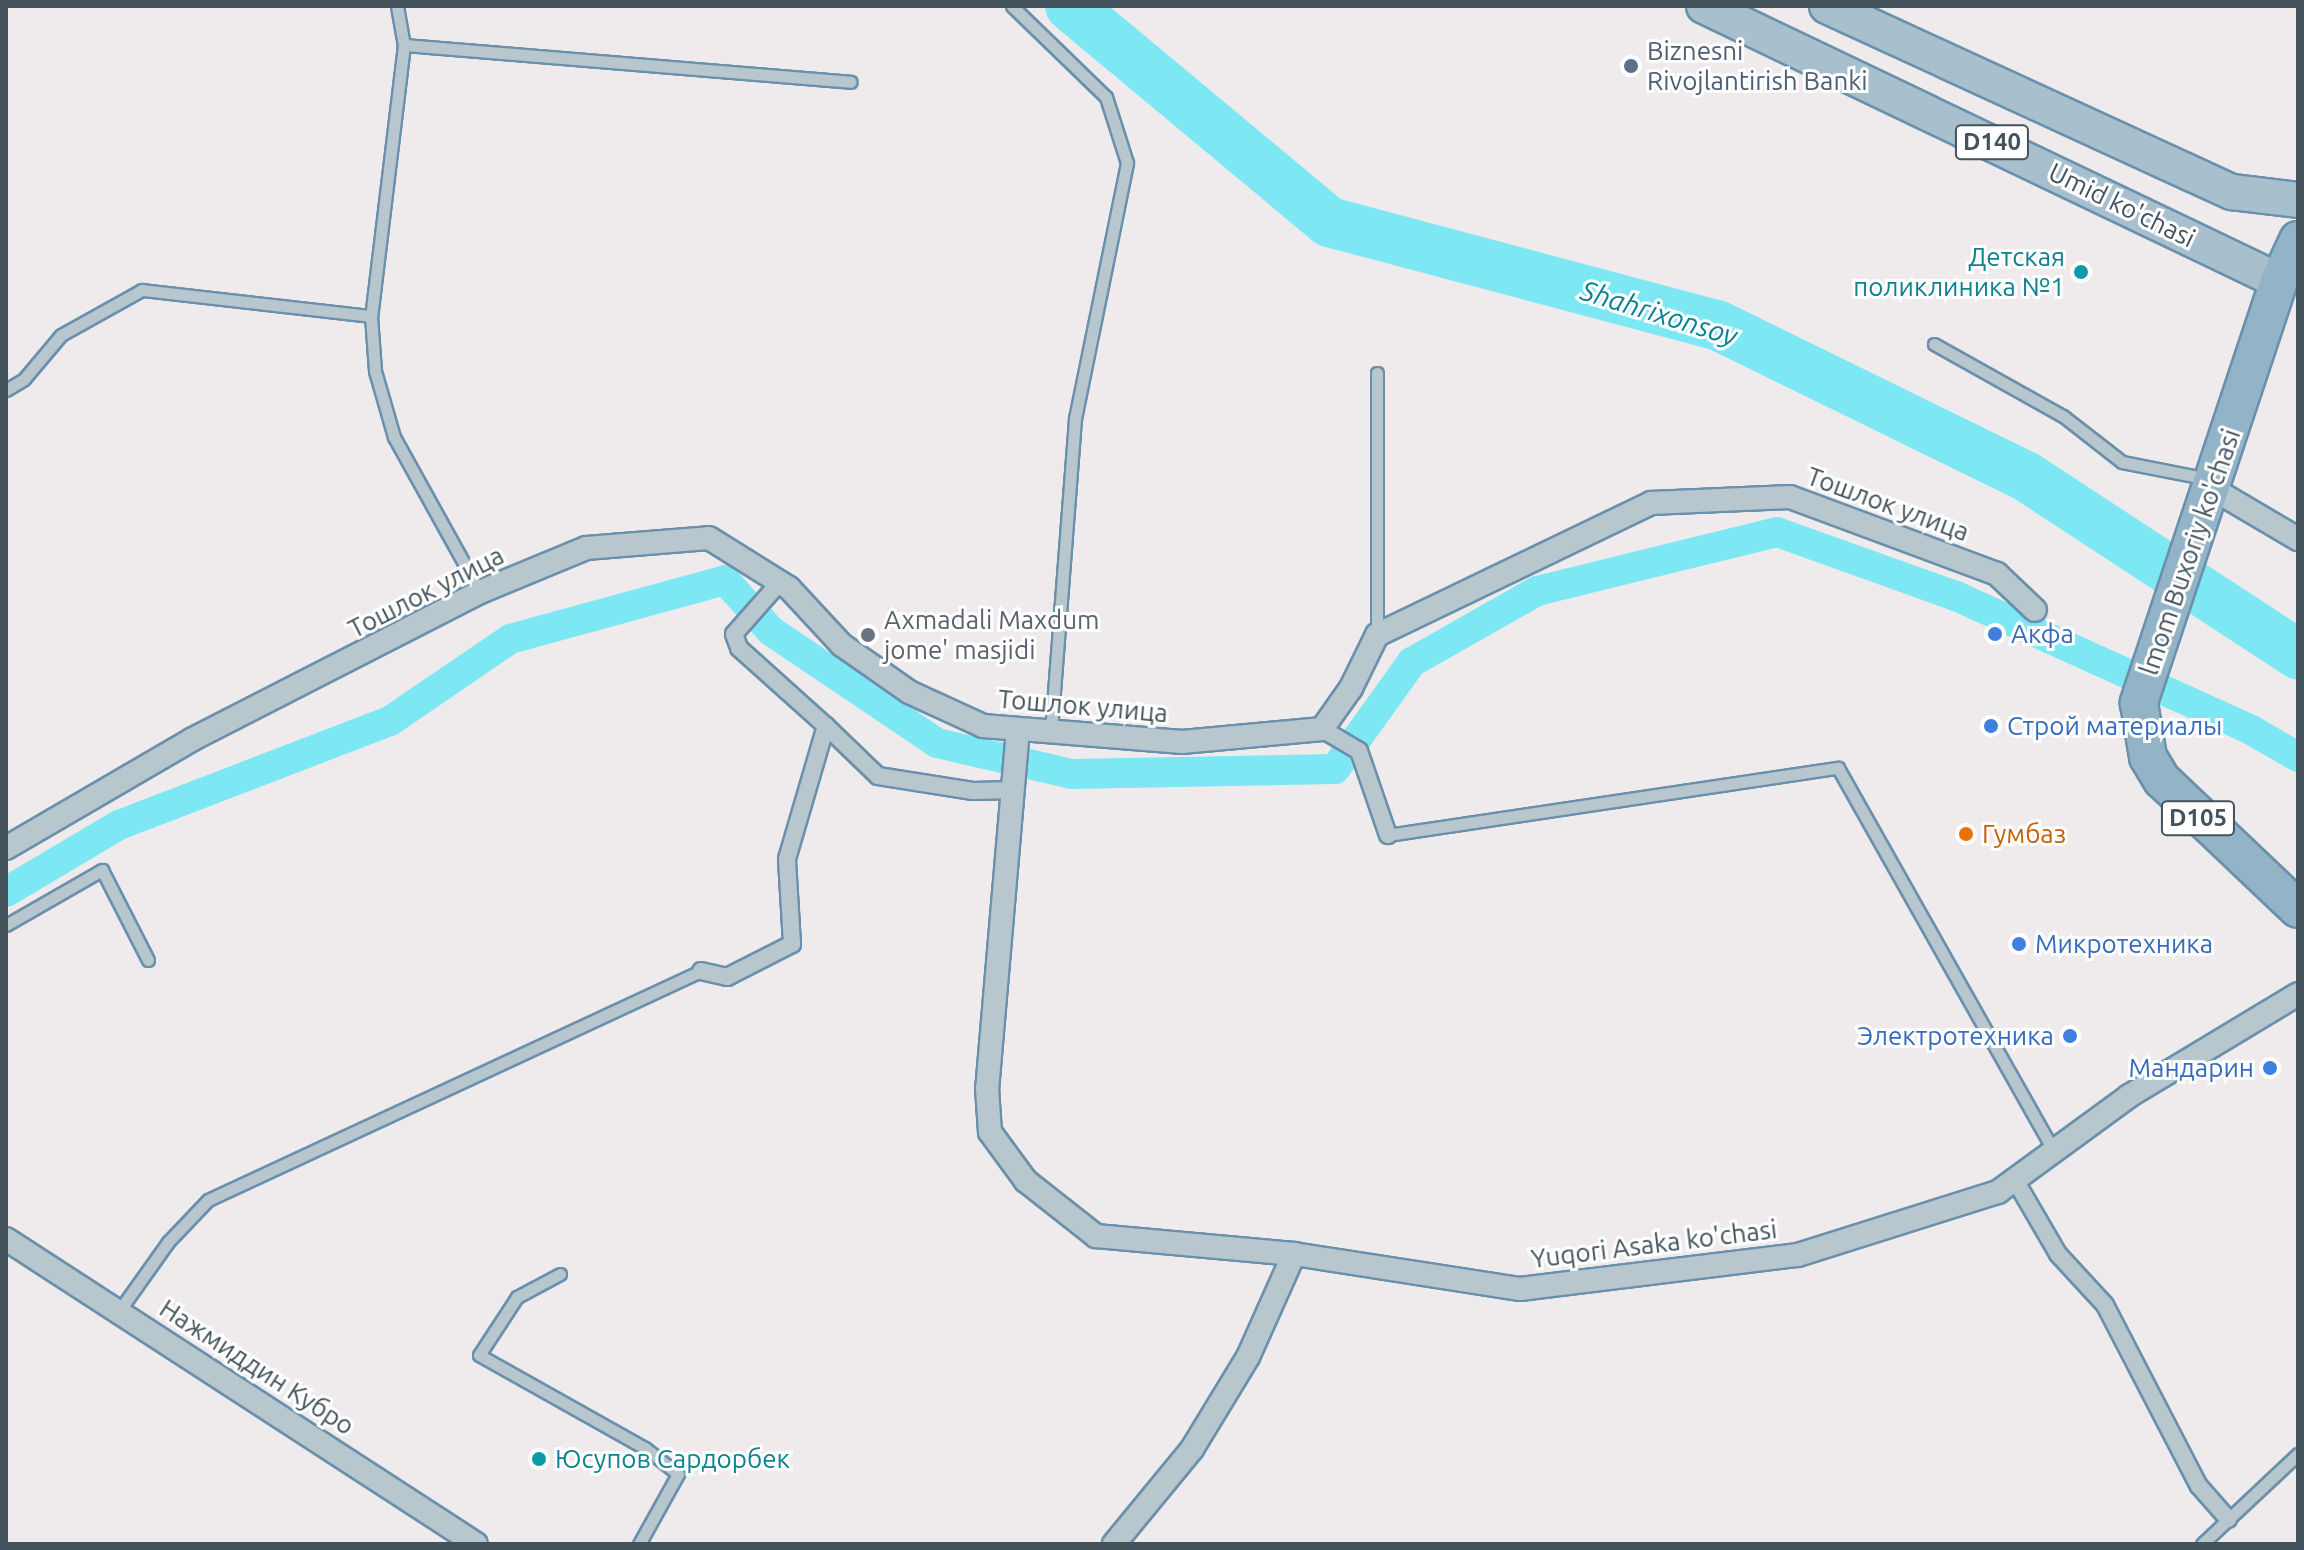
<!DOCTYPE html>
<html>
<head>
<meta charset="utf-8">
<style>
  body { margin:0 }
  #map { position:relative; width:2304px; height:1550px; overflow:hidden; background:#efebec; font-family:Ubuntu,sans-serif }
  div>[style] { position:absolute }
  .canal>* { height:30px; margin:-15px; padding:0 15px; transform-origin:15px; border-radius:15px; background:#7de8f4 }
  .river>* { height:50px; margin:-25px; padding:0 25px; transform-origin:25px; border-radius:25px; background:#7de8f4 }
  .roads { filter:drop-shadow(2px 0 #6990ac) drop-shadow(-2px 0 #6990ac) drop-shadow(0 2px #6990ac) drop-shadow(0 -2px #6990ac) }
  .service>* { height:11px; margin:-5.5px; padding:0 5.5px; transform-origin:5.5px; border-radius:5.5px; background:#b8c6cd }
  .pedestrian>* { height:16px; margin:-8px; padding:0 8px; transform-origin:8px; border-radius:8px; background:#b8c6cd }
  .minor>* { height:22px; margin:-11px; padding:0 11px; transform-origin:11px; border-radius:11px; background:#b8c6cd }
  .primary>* { height:34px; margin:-17px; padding:0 17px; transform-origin:17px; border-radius:17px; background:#a8c0ce }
  .trunk>* { height:36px; margin:-18px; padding:0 18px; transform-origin:18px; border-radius:18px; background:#93b3c7 }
  .dots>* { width:22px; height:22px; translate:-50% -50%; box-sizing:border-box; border:4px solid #fff; border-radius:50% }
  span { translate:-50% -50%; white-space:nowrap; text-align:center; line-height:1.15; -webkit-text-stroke:6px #fff; paint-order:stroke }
  .shield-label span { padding:2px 6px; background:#fff; border:2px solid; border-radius:6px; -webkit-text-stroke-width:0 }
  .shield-label { font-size:24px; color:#43525b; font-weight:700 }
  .service-label { font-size:26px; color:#4e5e75 }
  .left { translate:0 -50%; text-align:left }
  .street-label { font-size:26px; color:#43525b }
  .culture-label { font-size:26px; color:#0d838f }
  .right { translate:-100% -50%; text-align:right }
  .worship-label { font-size:26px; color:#5b616d }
  .shop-label { font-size:26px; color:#366cbe }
  .food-label { font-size:26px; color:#c56008 }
  .water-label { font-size:28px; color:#038391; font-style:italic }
  .frame { position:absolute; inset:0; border:8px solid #43525b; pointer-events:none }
</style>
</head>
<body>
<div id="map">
  <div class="canal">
    <i style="left:6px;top:892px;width:131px;rotate:-30.7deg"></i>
    <i style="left:119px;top:825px;width:290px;rotate:-21deg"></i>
    <i style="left:390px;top:721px;width:145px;rotate:-34.3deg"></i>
    <i style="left:510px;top:639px;width:223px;rotate:-15.3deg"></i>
    <i style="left:725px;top:580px;width:69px;rotate:48deg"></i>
    <i style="left:771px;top:631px;width:200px;rotate:34deg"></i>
    <i style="left:937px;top:743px;width:139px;rotate:12.9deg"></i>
    <i style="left:1072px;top:774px;width:263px;rotate:-1.1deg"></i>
    <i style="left:1335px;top:769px;width:132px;rotate:-54.3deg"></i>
    <i style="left:1412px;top:662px;width:144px;rotate:-29.6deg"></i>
    <i style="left:1537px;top:591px;width:247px;rotate:-13.8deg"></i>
    <i style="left:1777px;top:532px;width:190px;rotate:19.7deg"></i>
    <i style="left:1956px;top:596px;width:326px;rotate:24.4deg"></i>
    <i style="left:2253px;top:731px;width:52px;rotate:30deg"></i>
  </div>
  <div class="river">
    <i style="left:1070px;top:6px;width:337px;rotate:39.8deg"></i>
    <i style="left:1329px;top:222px;width:401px;rotate:14.9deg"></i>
    <i style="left:1717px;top:325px;width:345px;rotate:26.1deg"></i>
    <i style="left:2027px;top:477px;width:324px;rotate:33.2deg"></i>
  </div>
  <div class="roads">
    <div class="service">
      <i style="left:397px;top:6px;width:40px;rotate:80deg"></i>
      <i style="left:404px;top:45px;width:273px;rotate:96.9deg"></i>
      <i style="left:371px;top:316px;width:55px;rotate:85.8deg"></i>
      <i style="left:375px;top:371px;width:69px;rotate:73.9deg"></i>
      <i style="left:394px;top:437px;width:177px;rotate:61deg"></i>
      <i style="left:1012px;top:6px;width:131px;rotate:44.1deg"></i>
      <i style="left:1106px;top:97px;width:69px;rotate:72.3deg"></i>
      <i style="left:1127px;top:163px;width:261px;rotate:101.5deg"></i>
      <i style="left:1075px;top:419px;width:314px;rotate:94.4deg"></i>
      <i style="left:404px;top:45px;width:448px;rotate:4.7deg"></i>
      <i style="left:1934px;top:344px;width:148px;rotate:29.2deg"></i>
      <i style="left:2063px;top:416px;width:75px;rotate:37.9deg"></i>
      <i style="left:2122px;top:462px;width:89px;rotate:11.1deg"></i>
      <i style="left:1377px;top:373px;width:262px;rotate:90deg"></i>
      <i style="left:6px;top:390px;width:21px;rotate:-31deg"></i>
      <i style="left:24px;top:379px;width:57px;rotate:-49.9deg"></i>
      <i style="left:61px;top:335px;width:93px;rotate:-29.1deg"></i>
      <i style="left:142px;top:290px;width:230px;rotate:6.5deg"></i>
      <i style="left:1388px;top:835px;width:455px;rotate:-8.5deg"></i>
      <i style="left:1838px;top:768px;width:440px;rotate:60.6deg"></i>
      <i style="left:6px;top:925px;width:111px;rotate:-29.8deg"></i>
      <i style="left:102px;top:870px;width:101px;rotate:62.9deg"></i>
      <i style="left:560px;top:1274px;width:49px;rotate:151.9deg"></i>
      <i style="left:517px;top:1297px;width:69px;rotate:123.2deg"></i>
      <i style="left:479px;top:1355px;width:190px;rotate:29.3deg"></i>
      <i style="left:645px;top:1448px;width:42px;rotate:38.2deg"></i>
      <i style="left:678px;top:1474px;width:80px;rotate:119.1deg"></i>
      <i style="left:119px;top:1311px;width:85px;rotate:-54.6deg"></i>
      <i style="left:168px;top:1242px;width:58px;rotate:-46.4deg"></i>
      <i style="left:208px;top:1200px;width:544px;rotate:-24.92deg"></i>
      <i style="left:2202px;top:1544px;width:132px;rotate:-43.2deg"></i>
    </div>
    <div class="pedestrian">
      <i style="left:780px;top:582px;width:69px;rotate:131.5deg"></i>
      <i style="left:734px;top:634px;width:15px;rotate:70deg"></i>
      <i style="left:739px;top:648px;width:117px;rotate:41.9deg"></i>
      <i style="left:1322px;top:729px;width:43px;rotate:30.7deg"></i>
      <i style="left:1359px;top:751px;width:89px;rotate:71deg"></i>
      <i style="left:701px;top:971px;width:27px;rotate:13deg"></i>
      <i style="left:727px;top:977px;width:73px;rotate:-26.9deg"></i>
      <i style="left:792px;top:944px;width:85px;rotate:-93.4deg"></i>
      <i style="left:787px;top:859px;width:139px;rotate:-73.7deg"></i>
      <i style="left:826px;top:726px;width:72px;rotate:43.9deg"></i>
      <i style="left:878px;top:776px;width:96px;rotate:9deg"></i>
      <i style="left:973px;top:791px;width:41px;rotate:-1.4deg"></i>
      <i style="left:2015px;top:1180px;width:86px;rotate:59.8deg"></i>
      <i style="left:2058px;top:1254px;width:69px;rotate:47.3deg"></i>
      <i style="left:2105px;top:1305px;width:204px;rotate:62.6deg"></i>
      <i style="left:2199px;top:1486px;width:44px;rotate:48.7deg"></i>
    </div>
    <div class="minor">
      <i style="left:2213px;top:489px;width:99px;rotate:30.5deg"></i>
      <i style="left:1018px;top:729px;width:360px;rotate:94.9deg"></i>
      <i style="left:987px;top:1088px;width:44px;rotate:86.1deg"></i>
      <i style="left:990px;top:1132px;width:61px;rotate:53.7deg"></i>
      <i style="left:1026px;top:1181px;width:89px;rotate:38.2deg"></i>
      <i style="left:1096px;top:1236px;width:199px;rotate:5.2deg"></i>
      <i style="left:6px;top:848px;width:216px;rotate:-30.2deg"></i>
      <i style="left:193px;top:739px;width:322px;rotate:-27.1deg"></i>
      <i style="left:480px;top:592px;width:115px;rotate:-22.5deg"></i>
      <i style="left:586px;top:548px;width:123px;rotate:-4.6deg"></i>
      <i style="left:709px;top:538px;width:94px;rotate:32deg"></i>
      <i style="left:789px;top:588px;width:78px;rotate:47.1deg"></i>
      <i style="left:842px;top:645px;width:82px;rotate:35deg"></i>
      <i style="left:909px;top:692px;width:81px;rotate:24.7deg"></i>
      <i style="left:983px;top:726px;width:200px;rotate:4.6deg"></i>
      <i style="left:1182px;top:742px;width:141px;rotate:-5.3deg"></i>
      <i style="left:1322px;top:729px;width:50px;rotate:-54.7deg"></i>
      <i style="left:1351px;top:688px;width:59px;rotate:-63.9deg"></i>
      <i style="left:1377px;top:635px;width:304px;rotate:-25.7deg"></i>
      <i style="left:1651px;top:503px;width:139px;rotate:-2.5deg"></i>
      <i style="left:1790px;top:497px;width:221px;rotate:20.4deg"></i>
      <i style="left:1997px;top:574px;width:52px;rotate:43.5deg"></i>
      <i style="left:6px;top:1239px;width:560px;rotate:32.98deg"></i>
      <i style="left:1114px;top:1544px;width:123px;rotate:-50.6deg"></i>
      <i style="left:1192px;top:1449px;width:108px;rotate:-58.7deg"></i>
      <i style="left:1248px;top:1357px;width:113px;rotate:-65.9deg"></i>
      <i style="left:1294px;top:1254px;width:229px;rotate:8.8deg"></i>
      <i style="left:1520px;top:1289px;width:280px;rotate:-7deg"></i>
      <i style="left:1798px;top:1255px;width:210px;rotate:-17.5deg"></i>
      <i style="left:1998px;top:1192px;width:162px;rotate:-36.2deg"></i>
      <i style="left:2129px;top:1096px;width:197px;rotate:-31.1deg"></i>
    </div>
    <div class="primary">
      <i style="left:1704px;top:6px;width:637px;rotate:25.56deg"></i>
      <i style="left:1827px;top:6px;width:446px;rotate:24.7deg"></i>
      <i style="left:2232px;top:192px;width:66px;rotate:6.9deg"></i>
    </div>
    <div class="trunk">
      <i style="left:2298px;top:240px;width:45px;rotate:114.9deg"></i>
      <i style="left:2279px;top:281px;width:445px;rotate:108.4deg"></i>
      <i style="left:2139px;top:703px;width:55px;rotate:80.5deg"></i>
      <i style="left:2148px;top:757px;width:27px;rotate:59deg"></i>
      <i style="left:2162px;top:780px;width:187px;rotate:43.5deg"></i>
    </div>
  </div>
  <div class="dots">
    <i style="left:1631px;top:66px;background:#5c6f8a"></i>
    <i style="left:2081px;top:272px;background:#0f9aa8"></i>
    <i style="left:1995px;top:634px;background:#3f7fe0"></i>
    <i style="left:868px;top:635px;background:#6b7280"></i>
    <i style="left:1991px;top:726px;background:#3f7fe0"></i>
    <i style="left:1966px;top:834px;background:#e8710a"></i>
    <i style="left:2019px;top:944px;background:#3f7fe0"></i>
    <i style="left:2070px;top:1036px;background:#3f7fe0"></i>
    <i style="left:2270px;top:1068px;background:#3f7fe0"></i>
    <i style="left:539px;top:1459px;background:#0f9aa8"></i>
  </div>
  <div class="shield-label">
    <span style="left:1992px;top:142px">D140</span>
    <span style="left:2198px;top:818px">D105</span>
  </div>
  <div class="service-label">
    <span class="left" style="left:1647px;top:66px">Biznesni<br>Rivojlantirish Banki</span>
  </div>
  <div class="street-label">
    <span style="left:2122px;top:205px;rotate:26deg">Umid ko'chasi</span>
    <span style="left:1888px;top:504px;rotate:20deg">Тошлок улица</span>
    <span style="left:2190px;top:552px;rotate:-71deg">lmom Buxoriy ko'chasi</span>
    <span style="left:426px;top:592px;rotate:-27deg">Тошлок улица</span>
    <span style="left:1083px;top:706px;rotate:5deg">Тошлок улица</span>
    <span style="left:1654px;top:1244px;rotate:-7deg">Yuqori Asaka ko'chasi</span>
    <span style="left:257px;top:1367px;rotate:33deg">Нажмиддин Кубро</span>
  </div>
  <div class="culture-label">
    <span class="right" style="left:2065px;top:272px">Детская<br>поликлиника №1</span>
    <span class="left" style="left:555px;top:1459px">Юсупов Сардорбек</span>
  </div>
  <div class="worship-label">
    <span class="left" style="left:884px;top:635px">Axmadali Maxdum<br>jome' masjidi</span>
  </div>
  <div class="shop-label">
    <span class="left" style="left:2011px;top:634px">Акфа</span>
    <span class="left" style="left:2007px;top:726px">Строй материалы</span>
    <span class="left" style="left:2035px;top:944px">Микротехника</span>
    <span class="right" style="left:2054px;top:1036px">Электротехника</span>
    <span class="right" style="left:2254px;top:1068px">Мандарин</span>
  </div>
  <div class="food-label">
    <span class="left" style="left:1982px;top:834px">Гумбаз</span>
  </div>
  <div class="water-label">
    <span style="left:1659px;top:313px;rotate:17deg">Shahrixonsoy</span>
  </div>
  <div class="frame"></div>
</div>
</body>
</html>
